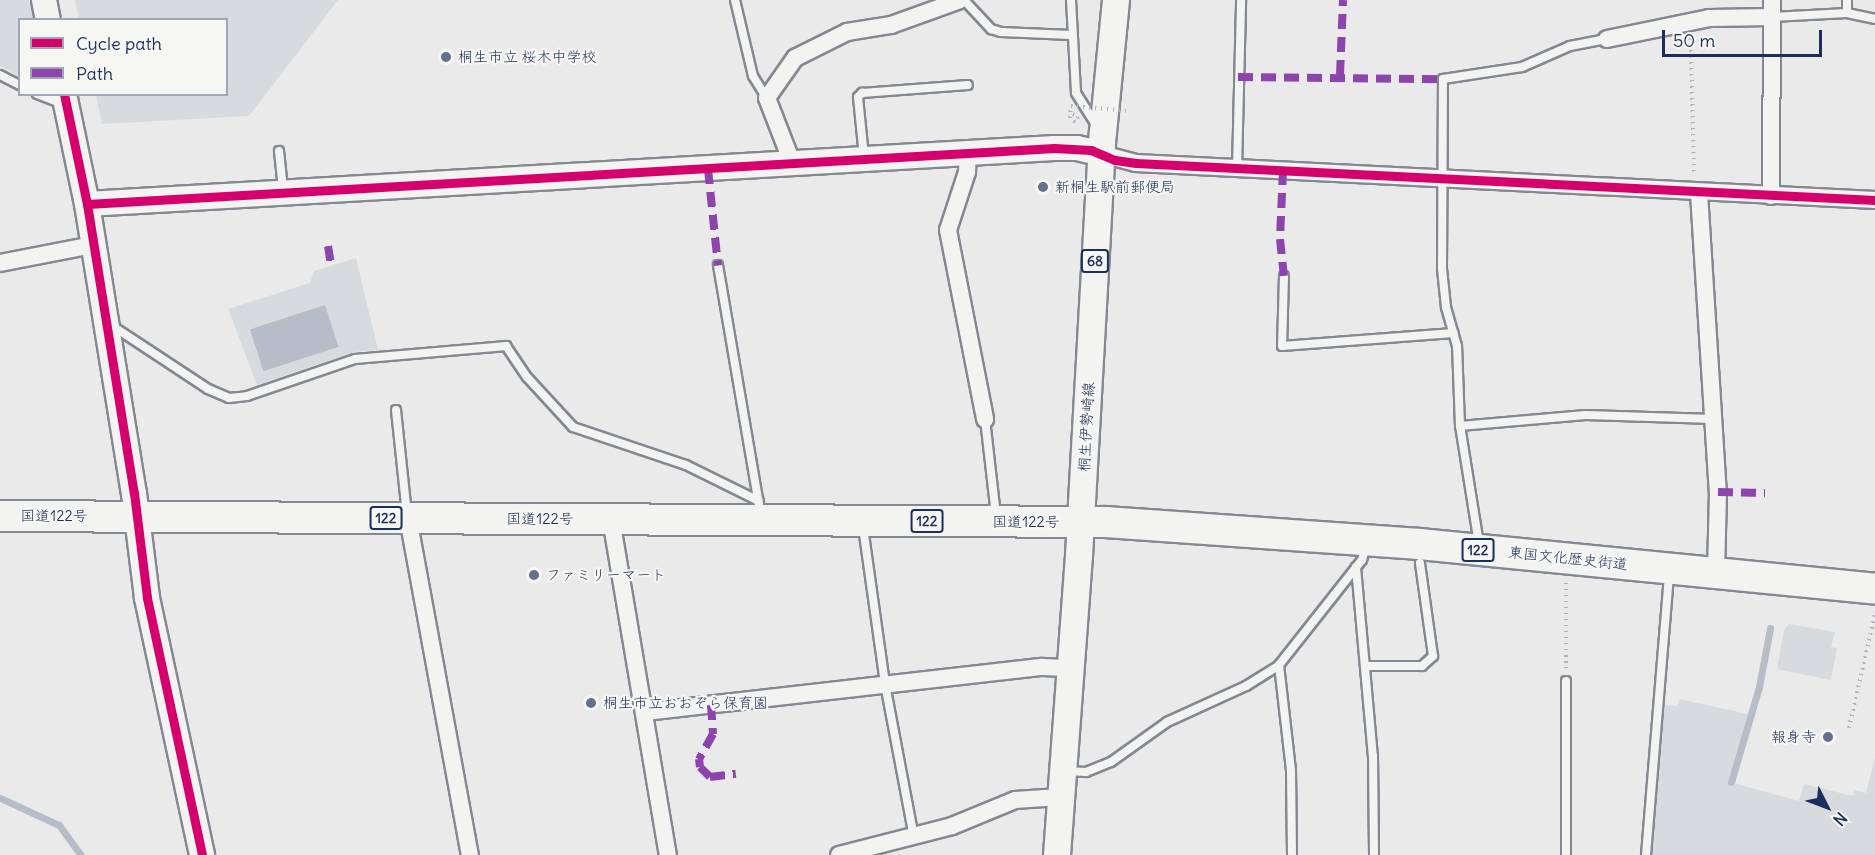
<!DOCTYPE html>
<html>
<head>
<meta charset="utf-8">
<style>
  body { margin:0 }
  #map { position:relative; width:1875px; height:855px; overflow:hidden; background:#e9eae9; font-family:Delius,"Klee One",sans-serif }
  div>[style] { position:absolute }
  .green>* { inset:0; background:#d8dbde }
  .water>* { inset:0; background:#b7bdc8; transform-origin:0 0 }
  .stream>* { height:7px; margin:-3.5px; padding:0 3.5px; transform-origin:3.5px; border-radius:3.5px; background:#b7bdc8 }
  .path>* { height:4px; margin-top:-2px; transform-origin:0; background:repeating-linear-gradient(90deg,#b0b3b8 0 1.5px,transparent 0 6px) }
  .roads { filter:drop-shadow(2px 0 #848890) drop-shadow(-2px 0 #848890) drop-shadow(0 2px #848890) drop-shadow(0 -2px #848890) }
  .lane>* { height:8px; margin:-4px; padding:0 4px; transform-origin:4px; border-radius:4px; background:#f3f3f2 }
  .street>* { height:16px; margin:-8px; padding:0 8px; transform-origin:8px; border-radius:8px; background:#f3f3f2 }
  .secondary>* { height:24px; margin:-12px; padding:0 12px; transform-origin:12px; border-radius:12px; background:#f3f3f2 }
  .primary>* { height:26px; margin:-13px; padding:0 13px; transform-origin:13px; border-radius:13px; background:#f3f3f2 }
  .highway>* { height:30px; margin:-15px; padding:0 15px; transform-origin:15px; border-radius:15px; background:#f3f3f2 }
  .path-bridge>* { height:4px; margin-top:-2px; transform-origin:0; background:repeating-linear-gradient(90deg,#b0b3b8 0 1.5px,transparent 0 6px) }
  .quiet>* { height:8px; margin-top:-4px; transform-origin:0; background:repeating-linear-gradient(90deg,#8e44ad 0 15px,transparent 0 23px) }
  .cycleway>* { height:9px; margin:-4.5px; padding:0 4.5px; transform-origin:4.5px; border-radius:4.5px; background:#d6006c }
  .dots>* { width:16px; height:16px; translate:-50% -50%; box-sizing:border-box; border:3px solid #f6f6f2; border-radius:50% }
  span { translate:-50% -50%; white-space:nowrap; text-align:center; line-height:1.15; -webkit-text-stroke:4.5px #f6f6f2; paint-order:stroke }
  .shield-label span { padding:2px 4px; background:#f6f6f2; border:2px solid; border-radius:4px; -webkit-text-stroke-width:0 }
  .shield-label { font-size:14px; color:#1b2f5e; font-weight:700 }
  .poi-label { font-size:15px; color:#1b2f5e }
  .left { translate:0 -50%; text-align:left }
  .right { translate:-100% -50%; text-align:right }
  .street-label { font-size:15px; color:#1b2f5e }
  .legend { position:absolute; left:18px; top:18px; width:210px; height:78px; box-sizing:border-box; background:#f6f6f2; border:2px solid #9ea6b7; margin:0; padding:8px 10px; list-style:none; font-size:18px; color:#1b2f5e }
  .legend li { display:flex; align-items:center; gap:12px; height:30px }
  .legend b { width:30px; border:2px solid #9ea6b7 }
  .north { position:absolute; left:1797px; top:777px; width:60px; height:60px; -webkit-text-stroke:4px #f6f6f2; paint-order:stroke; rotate:132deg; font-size:16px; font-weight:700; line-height:24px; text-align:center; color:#1b2f5e }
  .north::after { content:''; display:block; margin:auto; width:21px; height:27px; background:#1b2f5e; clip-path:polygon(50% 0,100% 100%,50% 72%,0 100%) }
  .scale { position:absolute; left:1662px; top:30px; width:160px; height:27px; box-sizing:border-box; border:3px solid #1b2f5e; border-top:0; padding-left:8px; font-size:18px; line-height:21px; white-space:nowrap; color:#1b2f5e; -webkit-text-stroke:4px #f6f6f2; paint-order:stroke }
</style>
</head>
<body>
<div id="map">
  <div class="green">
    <i style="clip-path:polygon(0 0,29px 0,33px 19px,20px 20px,19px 76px,0 66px)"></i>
    <i style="clip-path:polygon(75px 0,338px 0,249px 116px,102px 124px,96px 95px,226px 94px,226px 20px,79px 19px)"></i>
    <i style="clip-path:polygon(356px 258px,378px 350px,354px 352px,257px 385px,228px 309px,310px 283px,314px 271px)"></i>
    <i style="clip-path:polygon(1789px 624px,1835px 632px,1831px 647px,1837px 648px,1831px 680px,1777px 669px,1784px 630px)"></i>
    <i style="clip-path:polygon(1680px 699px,1748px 714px,1729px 781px,1737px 784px,1799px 801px,1804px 784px,1853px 796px,1855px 790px,1866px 793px,1875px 757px,1875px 855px,1651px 855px,1662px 705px,1677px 706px)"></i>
  </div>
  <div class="water">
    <i style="left:325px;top:305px;width:44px;height:79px;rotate:72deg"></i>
  </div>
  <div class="stream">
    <i style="left:1731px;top:782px;width:99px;rotate:-73.6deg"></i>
    <i style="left:1759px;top:687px;width:60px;rotate:-79.4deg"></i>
    <i style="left:0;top:798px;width:65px;rotate:24.6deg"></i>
    <i style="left:59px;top:825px;width:37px;rotate:54deg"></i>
  </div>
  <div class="path">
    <i style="left:1691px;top:38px;width:137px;rotate:88.7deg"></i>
    <i style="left:1566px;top:583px;width:85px;rotate:90deg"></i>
    <i style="left:1849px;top:728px;width:117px;rotate:-77.2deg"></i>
  </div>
  <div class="roads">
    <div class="lane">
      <i style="left:735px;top:0;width:78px;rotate:76.7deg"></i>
      <i style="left:753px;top:76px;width:26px;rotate:58deg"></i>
      <i style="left:964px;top:0;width:40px;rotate:47deg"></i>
      <i style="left:991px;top:29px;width:10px;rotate:17deg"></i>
      <i style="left:1001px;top:32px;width:70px;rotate:2.5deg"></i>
      <i style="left:1071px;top:0;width:93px;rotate:86.9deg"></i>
      <i style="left:1076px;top:93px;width:41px;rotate:57.8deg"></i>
      <i style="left:1847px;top:13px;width:13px;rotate:-90deg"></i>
      <i style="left:1772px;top:17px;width:75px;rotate:-3.1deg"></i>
      <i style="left:1847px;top:13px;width:29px;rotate:12deg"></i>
      <i style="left:0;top:75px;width:22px;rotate:27deg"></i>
      <i style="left:37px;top:94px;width:28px;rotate:21deg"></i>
      <i style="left:279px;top:151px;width:39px;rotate:84deg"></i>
      <i style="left:864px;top:157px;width:60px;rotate:-95.7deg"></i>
      <i style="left:858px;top:97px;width:6px;rotate:-45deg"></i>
      <i style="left:862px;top:93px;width:106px;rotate:-4.3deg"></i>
      <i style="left:1237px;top:169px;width:169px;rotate:-88.6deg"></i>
      <i style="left:718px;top:265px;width:242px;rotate:80.3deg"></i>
      <i style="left:1284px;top:276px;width:70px;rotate:91.6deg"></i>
      <i style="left:1282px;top:346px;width:172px;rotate:-4.3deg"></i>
      <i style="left:111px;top:325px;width:116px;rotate:33.4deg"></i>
      <i style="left:208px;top:389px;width:23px;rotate:23deg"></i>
      <i style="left:229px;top:398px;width:18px;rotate:-6deg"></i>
      <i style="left:247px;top:396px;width:114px;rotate:-18.9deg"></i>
      <i style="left:355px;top:359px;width:152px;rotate:-4.9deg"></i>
      <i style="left:506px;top:346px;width:37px;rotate:56deg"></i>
      <i style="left:527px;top:377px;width:68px;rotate:47.4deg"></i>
      <i style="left:573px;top:427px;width:119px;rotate:18.6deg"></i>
      <i style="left:686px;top:465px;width:81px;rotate:26.3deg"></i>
      <i style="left:396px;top:410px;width:105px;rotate:84deg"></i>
      <i style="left:985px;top:419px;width:98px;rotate:83.5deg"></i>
      <i style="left:1460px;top:426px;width:126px;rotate:-5deg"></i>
      <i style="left:1586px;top:415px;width:128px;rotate:1.8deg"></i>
      <i style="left:863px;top:527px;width:159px;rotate:82deg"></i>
      <i style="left:885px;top:684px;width:156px;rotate:79.3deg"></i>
      <i style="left:1479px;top:544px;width:120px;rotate:-99.1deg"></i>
      <i style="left:1460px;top:426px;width:80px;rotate:-92.1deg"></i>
      <i style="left:1457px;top:346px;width:41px;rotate:-105.8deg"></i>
      <i style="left:1446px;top:307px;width:39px;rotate:-96deg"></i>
      <i style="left:1442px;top:268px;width:189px;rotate:-89.7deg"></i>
      <i style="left:1443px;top:79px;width:80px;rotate:-8.6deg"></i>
      <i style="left:1522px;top:67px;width:52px;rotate:-23.6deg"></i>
      <i style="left:1570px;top:46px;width:38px;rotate:-11deg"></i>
      <i style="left:1356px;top:567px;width:190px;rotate:84.9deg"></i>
      <i style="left:1373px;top:756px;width:99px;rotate:89.4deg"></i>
      <i style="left:1279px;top:665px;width:107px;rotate:83.5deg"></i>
      <i style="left:1291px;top:771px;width:84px;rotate:89.3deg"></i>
      <i style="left:1366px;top:666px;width:56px"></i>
      <i style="left:1422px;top:666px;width:15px;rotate:-42deg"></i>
      <i style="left:1433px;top:656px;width:94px;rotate:-98deg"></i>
      <i style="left:1566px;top:681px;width:174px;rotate:90deg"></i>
      <i style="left:1066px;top:771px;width:20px;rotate:3deg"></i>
      <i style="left:1086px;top:772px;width:27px;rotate:-22deg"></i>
      <i style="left:1111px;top:762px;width:69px;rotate:-35.5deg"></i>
      <i style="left:1167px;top:722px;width:87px;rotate:-24.5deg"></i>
      <i style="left:1246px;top:686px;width:39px;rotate:-32deg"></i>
      <i style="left:1279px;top:665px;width:134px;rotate:-51.7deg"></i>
      <i style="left:1362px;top:560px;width:16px;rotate:-75deg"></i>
      <i style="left:1646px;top:855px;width:282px;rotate:-85.3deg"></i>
    </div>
    <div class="street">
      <i style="left:1607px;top:39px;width:104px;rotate:-11.6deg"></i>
      <i style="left:1709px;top:18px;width:63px;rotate:-0.9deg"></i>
      <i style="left:968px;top:153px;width:19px;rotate:93deg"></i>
      <i style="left:967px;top:172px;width:61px;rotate:108.1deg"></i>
      <i style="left:948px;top:230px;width:193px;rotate:78.9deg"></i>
      <i style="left:1102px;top:154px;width:35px;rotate:15deg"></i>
      <i style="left:1136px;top:163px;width:740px;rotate:2.87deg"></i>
      <i style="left:793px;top:165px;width:72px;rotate:-111.2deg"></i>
      <i style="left:767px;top:98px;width:49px;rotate:-55deg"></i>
      <i style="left:795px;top:58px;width:58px;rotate:-26.6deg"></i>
      <i style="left:847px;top:32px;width:45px;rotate:-9deg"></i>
      <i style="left:891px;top:25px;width:73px;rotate:-19.9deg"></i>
      <i style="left:1699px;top:193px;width:300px;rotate:86.4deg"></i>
      <i style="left:1718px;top:492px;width:82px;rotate:91.4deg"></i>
      <i style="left:1771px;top:196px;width:196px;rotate:-89.7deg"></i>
      <i style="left:0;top:263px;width:95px;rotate:-11deg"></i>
      <i style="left:408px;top:518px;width:343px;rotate:79.6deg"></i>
      <i style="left:611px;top:519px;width:341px;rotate:80.4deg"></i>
      <i style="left:645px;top:712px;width:400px;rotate:-6.5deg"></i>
      <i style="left:1042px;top:667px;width:26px;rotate:2deg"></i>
      <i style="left:839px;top:855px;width:117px;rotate:-14.4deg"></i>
      <i style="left:952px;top:826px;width:68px;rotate:-22.4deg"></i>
      <i style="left:1015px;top:800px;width:45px;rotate:-3.8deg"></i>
    </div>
    <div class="secondary">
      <i style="left:44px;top:0;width:20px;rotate:79deg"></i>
      <i style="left:64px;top:94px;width:112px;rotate:78.2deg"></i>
      <i style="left:87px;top:204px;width:293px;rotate:80.8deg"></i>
      <i style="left:134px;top:493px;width:106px;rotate:82.9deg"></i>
      <i style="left:147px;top:598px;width:263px;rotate:77.9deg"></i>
      <i style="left:87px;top:204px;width:969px;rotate:-3.31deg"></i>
      <i style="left:1054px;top:148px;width:23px"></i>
      <i style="left:1077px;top:148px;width:26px;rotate:13deg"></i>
    </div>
    <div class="primary">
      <i style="left:1057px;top:855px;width:300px;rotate:-85.8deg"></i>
      <i style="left:1079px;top:556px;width:424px;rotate:-86.8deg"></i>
      <i style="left:1103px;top:133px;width:134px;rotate:-84.4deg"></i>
    </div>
    <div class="highway">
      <i style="left:0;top:516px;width:1106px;rotate:0.31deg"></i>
      <i style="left:1106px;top:522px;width:314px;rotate:4deg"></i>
      <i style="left:1419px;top:544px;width:458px;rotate:5.6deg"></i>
    </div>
  </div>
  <div class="path-bridge">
    <i style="left:1073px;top:114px;width:6px;rotate:31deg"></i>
    <i style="left:1078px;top:117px;width:6px;rotate:121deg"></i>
    <i style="left:1075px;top:122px;width:6px;rotate:-141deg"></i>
    <i style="left:1070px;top:118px;width:12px;rotate:-85deg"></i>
    <i style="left:1071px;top:106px;width:58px;rotate:4.9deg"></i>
  </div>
  <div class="quiet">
    <i style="left:1340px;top:75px;width:75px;rotate:-87.7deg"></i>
    <i style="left:1238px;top:77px;width:205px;rotate:0.6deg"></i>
    <i style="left:708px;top:169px;width:97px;rotate:84.1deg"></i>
    <i style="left:1283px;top:170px;width:69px;rotate:92.5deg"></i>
    <i style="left:1280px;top:239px;width:37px;rotate:84deg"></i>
    <i style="left:328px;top:246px;width:20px;rotate:81deg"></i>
    <i style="left:1718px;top:492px;width:47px;rotate:1.2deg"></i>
    <i style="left:711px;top:705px;width:29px;rotate:86deg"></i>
    <i style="left:713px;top:734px;width:29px;rotate:119deg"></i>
    <i style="left:699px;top:759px;width:8px;rotate:83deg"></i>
    <i style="left:700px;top:767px;width:14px;rotate:45deg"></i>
    <i style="left:710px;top:777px;width:26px;rotate:-7deg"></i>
  </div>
  <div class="cycleway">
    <i style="left:64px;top:94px;width:112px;rotate:78.2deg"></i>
    <i style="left:87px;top:204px;width:293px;rotate:80.8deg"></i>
    <i style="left:134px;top:493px;width:106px;rotate:82.9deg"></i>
    <i style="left:147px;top:598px;width:263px;rotate:77.9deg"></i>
    <i style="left:87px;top:204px;width:969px;rotate:-3.31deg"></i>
    <i style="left:1054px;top:148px;width:37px;rotate:3deg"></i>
    <i style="left:1091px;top:150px;width:26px;rotate:23deg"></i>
    <i style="left:1115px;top:160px;width:21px;rotate:8deg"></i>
    <i style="left:1136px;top:163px;width:740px;rotate:2.87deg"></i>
  </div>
  <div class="dots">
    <i style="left:446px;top:57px;background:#63708f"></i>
    <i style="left:1043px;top:187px;background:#63708f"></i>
    <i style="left:534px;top:575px;background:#63708f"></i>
    <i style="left:591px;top:703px;background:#63708f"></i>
    <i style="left:1828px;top:737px;background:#63708f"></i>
  </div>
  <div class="shield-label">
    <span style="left:1095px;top:261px">68</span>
    <span style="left:386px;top:518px">122</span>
    <span style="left:927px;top:521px">122</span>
    <span style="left:1478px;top:550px">122</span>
  </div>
  <div class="poi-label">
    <span class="left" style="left:458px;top:57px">桐生市立 桜木中学校</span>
    <span class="left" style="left:1055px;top:187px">新桐生駅前郵便局</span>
    <span class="left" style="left:546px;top:575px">ファミリーマート</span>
    <span class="left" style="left:603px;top:703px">桐生市立おおぞら保育園</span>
    <span class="right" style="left:1816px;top:737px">報身寺</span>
  </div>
  <div class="street-label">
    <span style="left:1086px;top:427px;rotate:-87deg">桐生伊勢崎線</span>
    <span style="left:54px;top:516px">国道122号</span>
    <span style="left:540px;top:519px">国道122号</span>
    <span style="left:1026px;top:522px">国道122号</span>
    <span style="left:1568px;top:558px;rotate:6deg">東国文化歴史街道</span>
  </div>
  <ul class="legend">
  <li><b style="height:8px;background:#d6006c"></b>Cycle path</li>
  <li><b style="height:8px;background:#8e44ad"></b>Path</li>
  </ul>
  <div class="north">N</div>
  <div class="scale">50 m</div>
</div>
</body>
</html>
